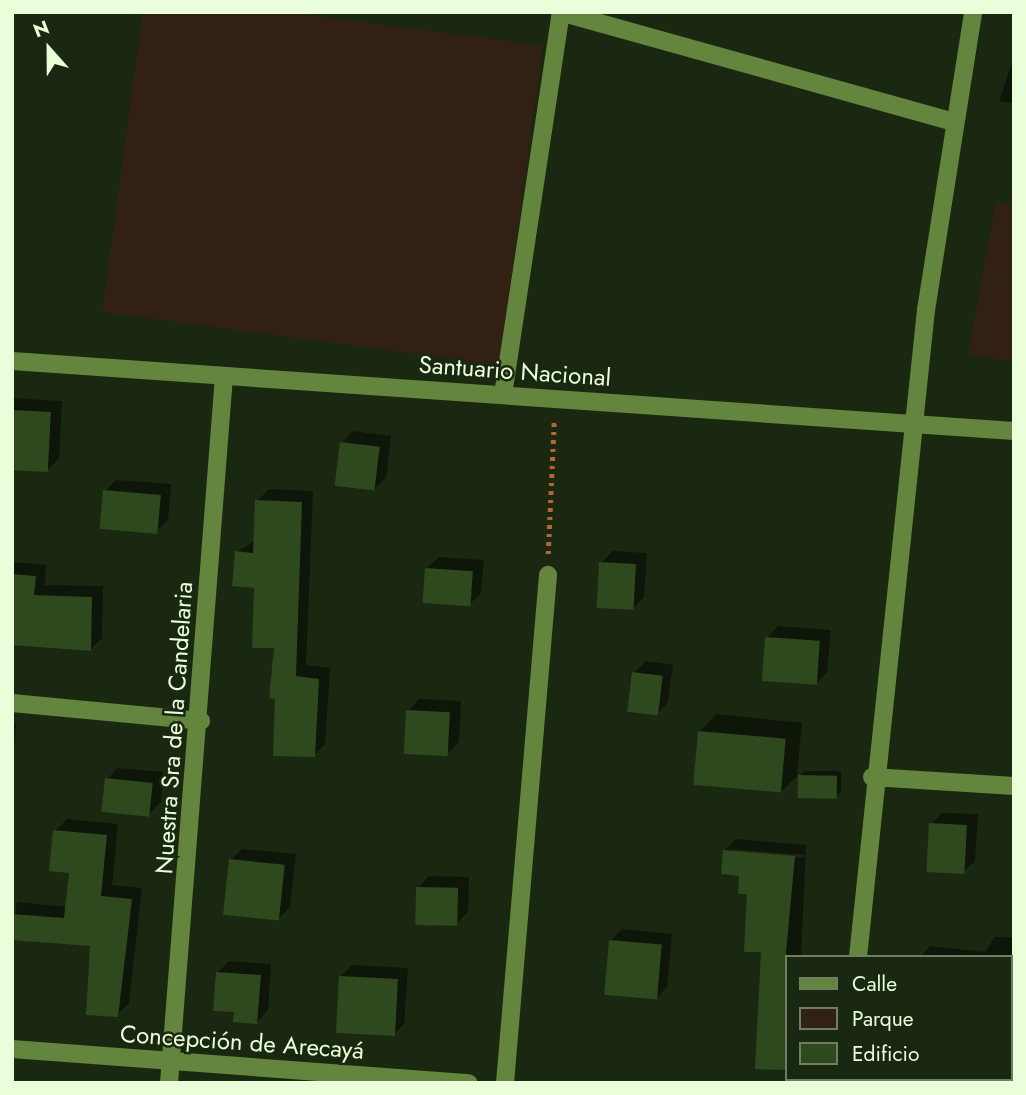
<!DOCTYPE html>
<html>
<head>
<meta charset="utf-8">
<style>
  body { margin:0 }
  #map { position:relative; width:1026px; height:1095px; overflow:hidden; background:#1b2811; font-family:Jost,sans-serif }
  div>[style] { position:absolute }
  .green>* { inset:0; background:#322014 }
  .shadow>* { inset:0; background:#0007 }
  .building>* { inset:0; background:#2e491e; transform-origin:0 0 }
  .path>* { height:4.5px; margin-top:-2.25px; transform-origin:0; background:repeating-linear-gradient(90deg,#b66435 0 3.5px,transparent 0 8.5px) }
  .minor>* { height:18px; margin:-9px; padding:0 9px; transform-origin:9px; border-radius:9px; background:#64853e }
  span { translate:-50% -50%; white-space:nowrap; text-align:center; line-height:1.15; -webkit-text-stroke:5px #1b2811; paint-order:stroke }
  .street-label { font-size:24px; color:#eafeda }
  .frame { position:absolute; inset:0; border:14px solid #eafeda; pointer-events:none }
  .legend { position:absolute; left:785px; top:955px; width:228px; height:126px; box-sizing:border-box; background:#1b2811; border:2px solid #6e7e61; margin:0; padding:9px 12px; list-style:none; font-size:21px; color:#eafeda }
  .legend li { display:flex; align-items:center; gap:14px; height:35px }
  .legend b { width:35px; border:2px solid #6e7e61 }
  .north { position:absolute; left:14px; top:14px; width:70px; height:70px; -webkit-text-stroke:5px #1b2811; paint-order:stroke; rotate:339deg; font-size:19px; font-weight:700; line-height:28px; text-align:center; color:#eafeda }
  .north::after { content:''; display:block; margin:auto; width:24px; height:32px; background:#eafeda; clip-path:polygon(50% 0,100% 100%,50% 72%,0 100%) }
</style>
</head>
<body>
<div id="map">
  <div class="green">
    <i style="clip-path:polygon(143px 12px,287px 12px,543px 46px,499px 365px,102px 312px)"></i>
    <i style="clip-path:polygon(996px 202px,1014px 205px,1014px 362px,968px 354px)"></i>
  </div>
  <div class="shadow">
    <i style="clip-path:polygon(1014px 57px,1014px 104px,999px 101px)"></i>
    <i style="clip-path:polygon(12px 398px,62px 401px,59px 459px,47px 470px,12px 468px)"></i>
    <i style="clip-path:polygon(353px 431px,391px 436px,386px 478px,374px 489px,342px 443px)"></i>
    <i style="clip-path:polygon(116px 480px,171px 484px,168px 520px,157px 531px,105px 491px)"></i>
    <i style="clip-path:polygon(269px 489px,313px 491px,306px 665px,330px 668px,325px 744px,314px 755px,256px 586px,237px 552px,255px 541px,257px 501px)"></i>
    <i style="clip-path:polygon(613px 551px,647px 553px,644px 597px,633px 608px,601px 563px)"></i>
    <i style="clip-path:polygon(439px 557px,484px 560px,481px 593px,470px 604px,427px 568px)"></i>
    <i style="clip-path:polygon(12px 562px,46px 565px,45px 585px,103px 586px,102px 638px,91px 649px,12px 643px)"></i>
    <i style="clip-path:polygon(778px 626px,831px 630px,827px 672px,816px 684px,767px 638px)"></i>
    <i style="clip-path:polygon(646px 661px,673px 665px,668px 702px,657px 714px,634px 673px)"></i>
    <i style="clip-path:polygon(419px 699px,461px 701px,459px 742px,447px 754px,408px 711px)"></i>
    <i style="clip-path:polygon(717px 714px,802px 723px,797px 776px,780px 793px,699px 732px)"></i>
    <i style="clip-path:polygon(12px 724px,16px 724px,12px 770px)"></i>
    <i style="clip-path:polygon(118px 768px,163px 772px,161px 802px,149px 814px,107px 779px)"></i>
    <i style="clip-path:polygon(805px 771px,841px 771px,841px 792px,835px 797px,799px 776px)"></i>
    <i style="clip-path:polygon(942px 813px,978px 814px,975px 861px,963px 872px,931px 824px)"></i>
    <i style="clip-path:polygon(67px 819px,118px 824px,112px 885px,142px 888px,129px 1003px,117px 1015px,92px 945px,12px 938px,17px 902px,67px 907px,71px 871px,55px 831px)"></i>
    <i style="clip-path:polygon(evenodd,736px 839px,806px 845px,801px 957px,786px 957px,786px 1068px,756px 1067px,762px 950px,748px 893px,724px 851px,736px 839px,732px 849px,804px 855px,804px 858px,732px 852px,732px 849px)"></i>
    <i style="clip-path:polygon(242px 849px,296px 854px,290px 907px,279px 918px,231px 860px)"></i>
    <i style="clip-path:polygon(429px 876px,469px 877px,468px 912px,456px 924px,418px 888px)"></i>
    <i style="clip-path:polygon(622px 929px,672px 934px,667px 987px,656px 999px,610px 941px)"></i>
    <i style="clip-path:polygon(995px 937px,1014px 937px,1014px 1077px,1008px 1083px,983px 1083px,1010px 1079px,1010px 957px,920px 957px,930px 946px,985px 952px)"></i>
    <i style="clip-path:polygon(229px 961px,271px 964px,268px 1010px,257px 1022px,236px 1011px,217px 973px)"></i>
    <i style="clip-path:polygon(352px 965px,408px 968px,404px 1024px,393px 1035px,341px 976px)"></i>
  </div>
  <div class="building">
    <i style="left:12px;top:410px;width:39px;height:60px;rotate:3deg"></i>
    <i style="left:340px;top:442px;width:40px;height:44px;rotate:7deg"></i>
    <i style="left:103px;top:490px;width:58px;height:39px;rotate:5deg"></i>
    <i style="clip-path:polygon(255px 500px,302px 502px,296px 676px,319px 679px,315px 757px,273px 756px,275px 699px,269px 698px,274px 648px,252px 648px,254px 588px,232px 586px,235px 551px,253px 553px)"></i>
    <i style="left:599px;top:562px;width:37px;height:46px;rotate:3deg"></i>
    <i style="left:425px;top:568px;width:48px;height:35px;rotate:4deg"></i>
    <i style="clip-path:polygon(12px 574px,36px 576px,34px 595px,92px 597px,91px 651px,12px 645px)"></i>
    <i style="left:765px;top:637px;width:55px;height:44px;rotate:4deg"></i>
    <i style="left:632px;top:672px;width:31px;height:40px;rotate:7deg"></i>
    <i style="left:406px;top:710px;width:44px;height:44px;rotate:3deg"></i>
    <i style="left:698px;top:731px;width:88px;height:54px;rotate:5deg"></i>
    <i style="left:798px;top:775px;width:39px;height:23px;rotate:1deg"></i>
    <i style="left:105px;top:778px;width:48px;height:34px;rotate:6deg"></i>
    <i style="left:929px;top:823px;width:38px;height:49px;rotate:3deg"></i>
    <i style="clip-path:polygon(53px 830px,107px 835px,101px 896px,132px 899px,118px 1017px,86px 1015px,90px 946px,12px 940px,12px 914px,64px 918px,69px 873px,49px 871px)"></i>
    <i style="clip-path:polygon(723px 850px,795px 856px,786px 953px,786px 1070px,755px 1069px,761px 952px,744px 952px,747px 894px,738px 894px,739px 876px,721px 874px)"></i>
    <i style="left:229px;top:859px;width:56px;height:56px;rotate:6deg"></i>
    <i style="left:416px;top:887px;width:42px;height:38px;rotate:1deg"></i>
    <i style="left:609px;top:940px;width:53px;height:55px;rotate:5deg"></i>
    <i style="clip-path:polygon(216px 972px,261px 975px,257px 1024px,233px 1022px,234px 1012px,213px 1011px)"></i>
    <i style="left:339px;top:976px;width:59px;height:57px;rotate:3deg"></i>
  </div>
  <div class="path">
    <i style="left:548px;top:554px;width:132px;rotate:-87.4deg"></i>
  </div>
  <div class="minor">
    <i style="left:560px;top:12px;width:409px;rotate:15.6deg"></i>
    <i style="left:12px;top:361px;width:1004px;rotate:4deg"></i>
    <i style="left:503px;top:395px;width:383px;rotate:-81.4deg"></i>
    <i style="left:12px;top:703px;width:190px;rotate:5.4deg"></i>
    <i style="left:872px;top:777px;width:142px;rotate:3.6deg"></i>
    <i style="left:858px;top:957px;width:651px;rotate:-84deg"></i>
    <i style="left:926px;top:310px;width:302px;rotate:-81deg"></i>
    <i style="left:12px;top:1049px;width:458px;rotate:4.3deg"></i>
    <i style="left:169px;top:1083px;width:709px;rotate:-85.55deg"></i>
    <i style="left:505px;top:1083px;width:510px;rotate:-85.16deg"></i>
    <i style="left:848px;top:1083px;width:4px;rotate:-90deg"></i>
  </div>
  <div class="street-label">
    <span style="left:515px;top:371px;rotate:4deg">Santuario Nacional</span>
    <span style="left:174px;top:728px;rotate:-86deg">Nuestra Sra de la Candelaria</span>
    <span style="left:242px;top:1042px;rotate:4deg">Concepción de Arecayá</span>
  </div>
  <div class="frame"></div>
  <ul class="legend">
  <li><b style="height:9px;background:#64853e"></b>Calle</li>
  <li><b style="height:19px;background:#322014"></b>Parque</li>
  <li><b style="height:19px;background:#2e491e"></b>Edificio</li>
  </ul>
  <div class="north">N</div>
</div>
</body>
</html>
